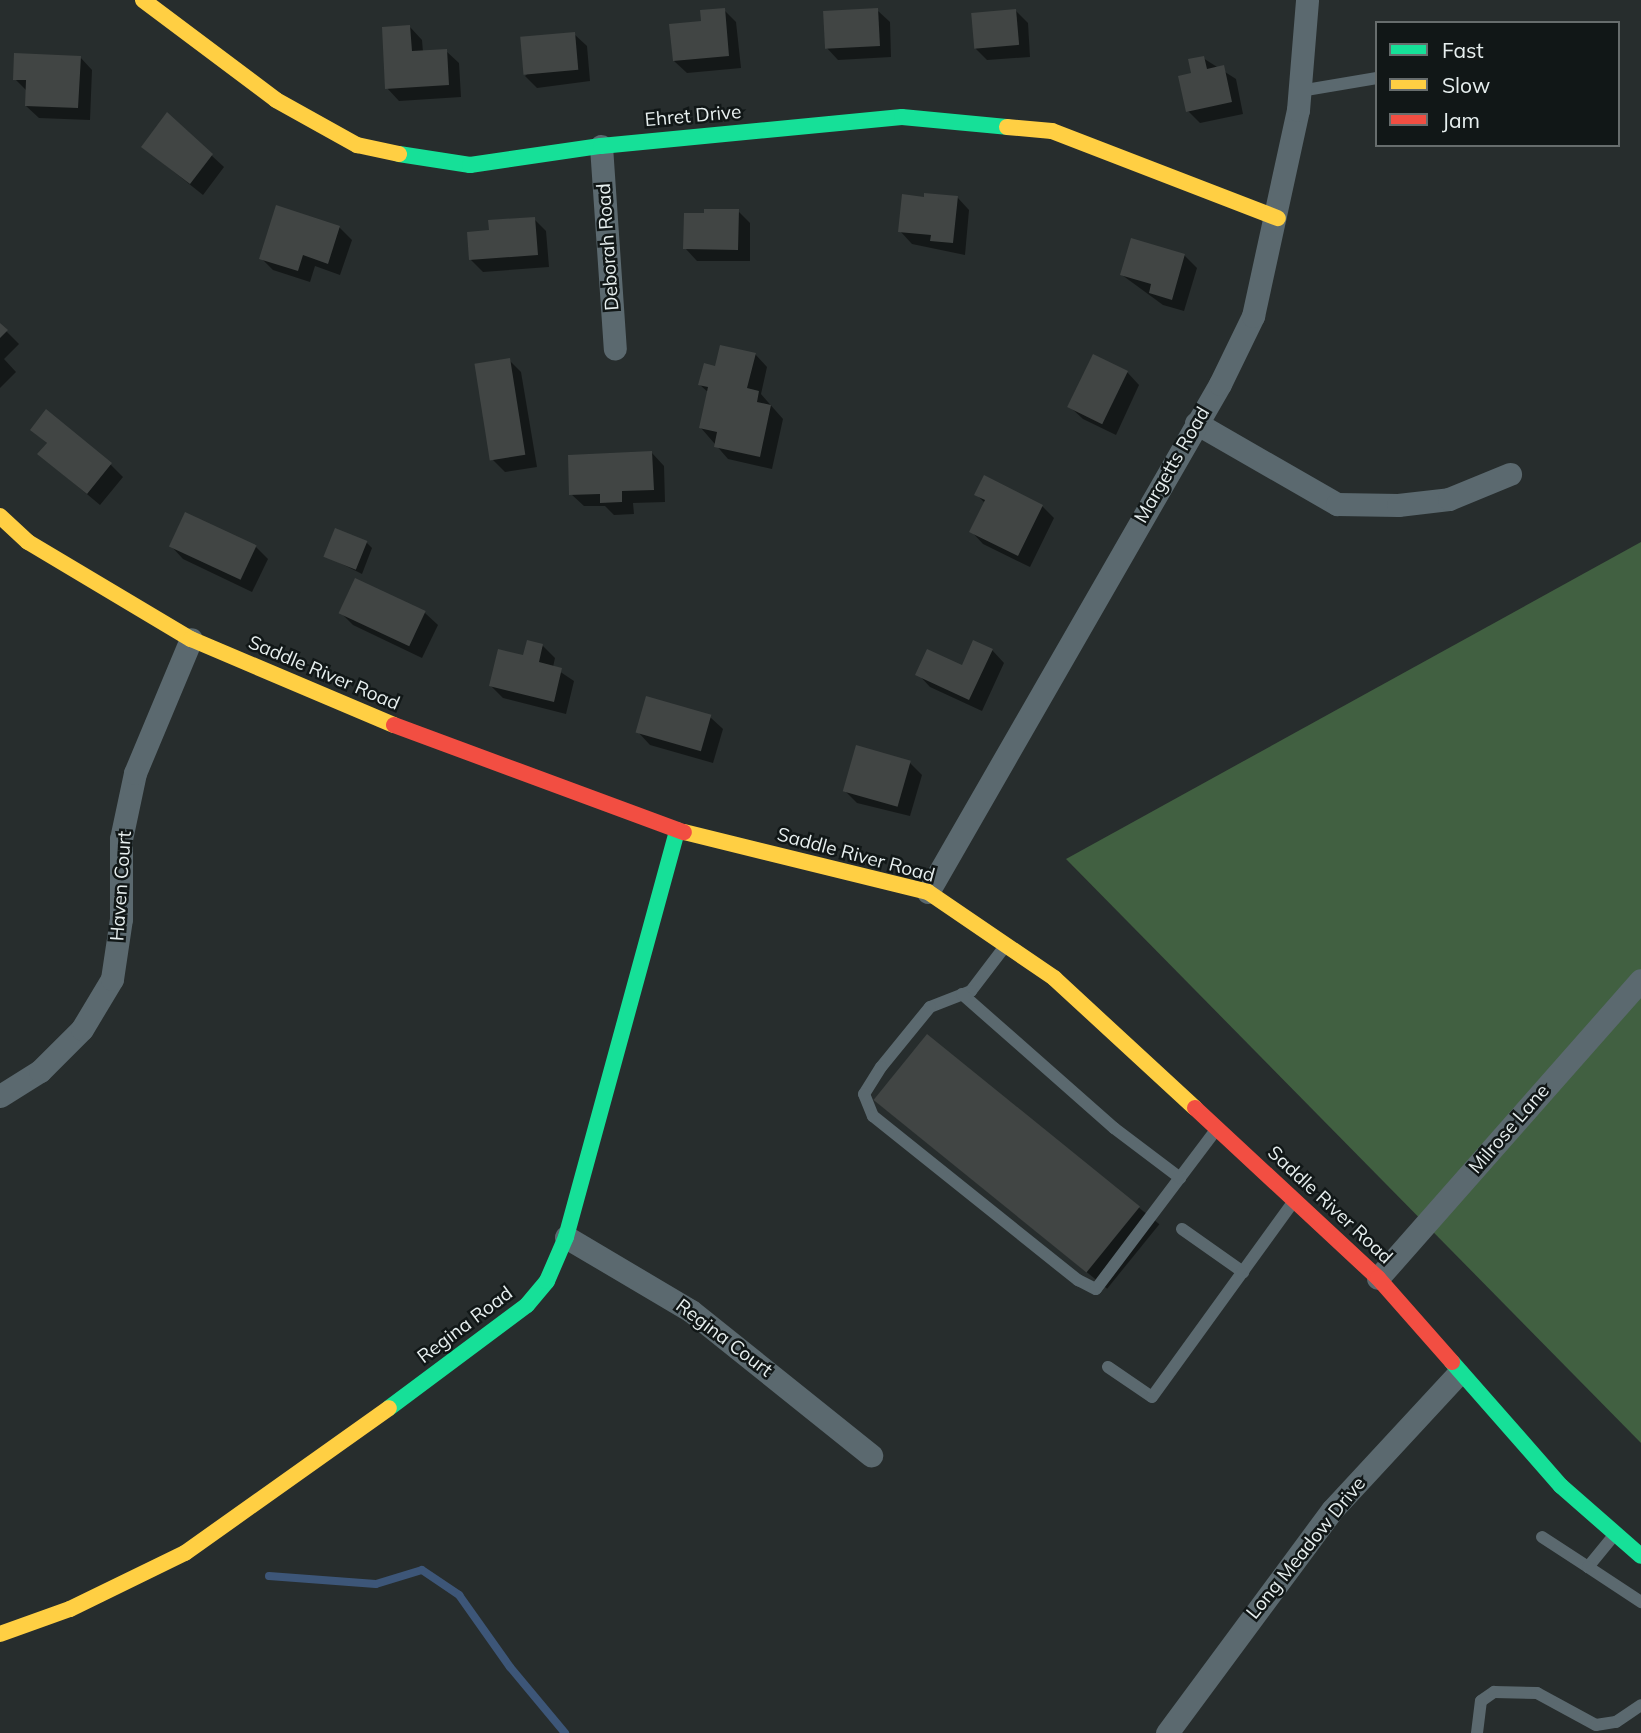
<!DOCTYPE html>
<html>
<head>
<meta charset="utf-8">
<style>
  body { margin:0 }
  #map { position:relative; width:1641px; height:1733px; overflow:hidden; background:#272d2d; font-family:Mulish,sans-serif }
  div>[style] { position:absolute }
  .forest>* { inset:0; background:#416041 }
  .shadow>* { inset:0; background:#0007; transform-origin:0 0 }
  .stream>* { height:8px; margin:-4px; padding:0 4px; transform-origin:4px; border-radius:4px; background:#3d5678 }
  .building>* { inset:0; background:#414544; transform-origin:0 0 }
  .lane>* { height:12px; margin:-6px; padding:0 6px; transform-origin:6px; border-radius:6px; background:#5b696f }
  .street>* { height:23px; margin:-11.5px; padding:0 11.5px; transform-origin:11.5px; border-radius:11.5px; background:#5b696f }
  .fast>* { height:16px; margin:-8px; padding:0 8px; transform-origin:8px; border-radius:8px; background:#16e098 }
  .slow>* { height:16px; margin:-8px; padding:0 8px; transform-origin:8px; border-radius:8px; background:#ffcf43 }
  .jam>* { height:16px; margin:-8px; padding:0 8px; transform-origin:8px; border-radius:8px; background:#f24e42 }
  span { translate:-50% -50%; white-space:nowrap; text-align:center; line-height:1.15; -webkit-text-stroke:5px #111717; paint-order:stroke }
  .street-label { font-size:19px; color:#e7efef }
  .legend { position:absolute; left:1375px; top:21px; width:245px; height:126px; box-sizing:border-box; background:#111717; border:2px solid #676d6d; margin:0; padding:9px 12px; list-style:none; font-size:21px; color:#e7efef }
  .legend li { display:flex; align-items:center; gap:14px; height:35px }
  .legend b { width:35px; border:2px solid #676d6d }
</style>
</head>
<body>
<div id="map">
  <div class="forest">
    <i style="clip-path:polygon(1641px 542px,1641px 1443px,1066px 859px)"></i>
  </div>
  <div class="shadow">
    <i style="clip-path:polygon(724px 10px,736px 22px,741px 68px,687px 73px,674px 61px,703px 22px)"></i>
    <i style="clip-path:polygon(877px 10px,890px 22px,891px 57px,838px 60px,826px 47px)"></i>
    <i style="clip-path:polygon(1016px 11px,1028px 23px,1030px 57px,987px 60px,975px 48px)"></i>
    <i style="clip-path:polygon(410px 27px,422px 40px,423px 52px,446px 51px,459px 63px,461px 97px,399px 101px,387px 88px)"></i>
    <i style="clip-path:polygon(574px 34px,587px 46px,590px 81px,537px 88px,525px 76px)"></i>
    <i style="clip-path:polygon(80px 57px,92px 70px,90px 120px,39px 118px,26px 106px,27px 91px,15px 79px)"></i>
    <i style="clip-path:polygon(1203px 58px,1236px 79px,1243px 114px,1200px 123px,1188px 111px,1193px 75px)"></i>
    <i style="clip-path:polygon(143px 147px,211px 155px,224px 167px,203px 195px)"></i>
    <i style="clip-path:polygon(957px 197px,969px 210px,965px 255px,912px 244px,900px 231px,926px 199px)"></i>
    <i style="clip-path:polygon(738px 211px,750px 223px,750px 261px,697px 261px,685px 248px)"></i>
    <i style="clip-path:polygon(534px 219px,546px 231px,549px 267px,483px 272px,471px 260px,491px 232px)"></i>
    <i style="clip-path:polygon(339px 227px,352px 240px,340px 275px,315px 266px,310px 282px,273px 270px,261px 258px)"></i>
    <i style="clip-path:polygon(1184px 255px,1197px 268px,1184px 311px,1163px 305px,1122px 275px)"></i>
    <i style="clip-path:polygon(0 325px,19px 344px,4px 359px,16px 372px,0 388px)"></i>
    <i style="clip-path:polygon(755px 354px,767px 367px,761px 394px,783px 419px,772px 469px,728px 459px,701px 428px,709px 393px,700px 385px,716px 368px)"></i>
    <i style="clip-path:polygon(509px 360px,521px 372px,537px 467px,505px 472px,493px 460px)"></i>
    <i style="clip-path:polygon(1127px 372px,1139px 385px,1116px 435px,1083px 419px,1070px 407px)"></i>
    <i style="clip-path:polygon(32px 430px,111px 465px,123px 477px,100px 505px,39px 454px,48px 444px)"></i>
    <i style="clip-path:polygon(652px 453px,664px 466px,665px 502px,633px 503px,634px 514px,614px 515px,605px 506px,584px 506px,571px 494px)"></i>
    <i style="clip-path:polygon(976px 494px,1042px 506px,1054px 518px,1030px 567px,983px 544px,971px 531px,985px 503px)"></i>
    <i style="clip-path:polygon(366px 542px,372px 548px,362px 574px,326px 556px)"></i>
    <i style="clip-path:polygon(171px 546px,256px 547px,268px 559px,252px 592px,183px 559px)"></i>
    <i style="clip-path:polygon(356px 580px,425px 613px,438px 625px,422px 658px,353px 625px,341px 613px)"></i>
    <i style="clip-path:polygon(543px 646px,555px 658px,553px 667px,574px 681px,566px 714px,503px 698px,491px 686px)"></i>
    <i style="clip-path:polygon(992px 650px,1004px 663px,982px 711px,930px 687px,918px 674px,962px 668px)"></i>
    <i style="clip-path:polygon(710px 717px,723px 729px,713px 763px,650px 745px,638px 732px)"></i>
    <i style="clip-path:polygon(910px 763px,922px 775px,910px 816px,857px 803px,845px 791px)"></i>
    <i style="left:927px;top:1036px;width:299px;height:83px;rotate:39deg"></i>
  </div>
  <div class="stream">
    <i style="left:269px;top:1576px;width:107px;rotate:4.3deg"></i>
    <i style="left:376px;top:1584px;width:48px;rotate:-16.9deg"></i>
    <i style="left:422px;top:1570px;width:45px;rotate:34deg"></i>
    <i style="left:459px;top:1595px;width:88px;rotate:54.7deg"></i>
    <i style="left:510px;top:1667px;width:86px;rotate:50.2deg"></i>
  </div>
  <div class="building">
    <i style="clip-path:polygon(725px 8px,729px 56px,673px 61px,669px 24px,701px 21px,700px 10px)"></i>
    <i style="left:878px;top:8px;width:38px;height:55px;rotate:87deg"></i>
    <i style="left:1016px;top:9px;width:36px;height:45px;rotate:85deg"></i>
    <i style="clip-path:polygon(410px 25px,412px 51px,447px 49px,449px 85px,385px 89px,382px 27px)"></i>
    <i style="left:575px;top:32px;width:38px;height:55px;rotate:85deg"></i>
    <i style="clip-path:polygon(14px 53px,81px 56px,78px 108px,25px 106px,26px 80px,13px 80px)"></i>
    <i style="clip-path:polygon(1204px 56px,1207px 69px,1224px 65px,1232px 102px,1186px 112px,1178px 76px,1191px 73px,1188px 59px)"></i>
    <i style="clip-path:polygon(167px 112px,213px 154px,190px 184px,141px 147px)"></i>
    <i style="clip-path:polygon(924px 193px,958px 196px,953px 243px,930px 241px,931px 235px,898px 232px,902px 194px,924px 197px)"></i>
    <i style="clip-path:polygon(276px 205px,340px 226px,328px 264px,303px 255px,298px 271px,259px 259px)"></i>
    <i style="clip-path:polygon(704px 209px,739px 209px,738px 250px,683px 249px,684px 213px,704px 213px)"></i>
    <i style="clip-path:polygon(535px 217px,538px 255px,469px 260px,467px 232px,489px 230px,488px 220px)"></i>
    <i style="clip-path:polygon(1131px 238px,1185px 254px,1172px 300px,1149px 293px,1151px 284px,1120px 275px)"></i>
    <i style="clip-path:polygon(0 323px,8px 330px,0 338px)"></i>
    <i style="clip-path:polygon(720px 345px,756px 353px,747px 388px,759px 391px,757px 402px,771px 405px,760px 457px,714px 447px,717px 432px,699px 428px,708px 387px,698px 385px,704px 363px,715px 366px)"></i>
    <i style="left:1093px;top:354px;width:39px;height:59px;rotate:26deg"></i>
    <i style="left:510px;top:358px;width:98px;height:36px;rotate:81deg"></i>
    <i style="clip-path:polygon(46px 409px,112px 463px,87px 494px,37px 454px,47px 443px,30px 430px)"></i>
    <i style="clip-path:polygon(652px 451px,654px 490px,622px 491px,622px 502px,600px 503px,600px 494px,569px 495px,568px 455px)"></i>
    <i style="clip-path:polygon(984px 475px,1043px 505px,1018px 556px,969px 532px,985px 500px,974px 495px)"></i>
    <i style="left:185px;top:512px;width:79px;height:38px;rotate:25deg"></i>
    <i style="left:335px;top:528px;width:35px;height:31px;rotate:22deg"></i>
    <i style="left:355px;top:578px;width:78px;height:39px;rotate:25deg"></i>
    <i style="clip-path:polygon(527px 640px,543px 644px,539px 662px,562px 668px,554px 702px,489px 686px,498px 649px,523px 655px)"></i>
    <i style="clip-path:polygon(973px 640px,993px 649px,969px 700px,915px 675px,927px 649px,962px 665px)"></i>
    <i style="left:646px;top:696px;width:68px;height:38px;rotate:16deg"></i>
    <i style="left:856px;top:745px;width:57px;height:48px;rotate:16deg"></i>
    <i style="left:927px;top:1034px;width:274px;height:85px;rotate:39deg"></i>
  </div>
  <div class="lane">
    <i style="left:1300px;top:91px;width:78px;rotate:-9.6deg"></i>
    <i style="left:1006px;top:945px;width:58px;rotate:127.3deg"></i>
    <i style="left:971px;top:991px;width:44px;rotate:158.7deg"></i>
    <i style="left:930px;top:1007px;width:77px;rotate:129.2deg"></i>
    <i style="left:881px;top:1067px;width:32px;rotate:122deg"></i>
    <i style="left:864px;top:1094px;width:24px;rotate:68deg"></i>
    <i style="left:873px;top:1116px;width:263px;rotate:38.7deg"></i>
    <i style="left:1078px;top:1280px;width:20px;rotate:27deg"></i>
    <i style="left:1096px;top:1289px;width:199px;rotate:-53deg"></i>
    <i style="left:962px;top:994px;width:203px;rotate:41.4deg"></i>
    <i style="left:1114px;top:1128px;width:83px;rotate:37.1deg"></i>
    <i style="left:1182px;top:1229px;width:75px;rotate:35.2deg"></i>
    <i style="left:1108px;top:1367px;width:53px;rotate:34.3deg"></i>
    <i style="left:1152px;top:1397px;width:242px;rotate:-54.1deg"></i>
    <i style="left:1542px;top:1537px;width:55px;rotate:33.1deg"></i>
    <i style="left:1588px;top:1567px;width:43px;rotate:-50.7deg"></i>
    <i style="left:1588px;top:1567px;width:64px;rotate:33.4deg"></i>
    <i style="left:1477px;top:1733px;width:32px;rotate:-83deg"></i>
    <i style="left:1481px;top:1701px;width:16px;rotate:-35deg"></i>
    <i style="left:1494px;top:1692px;width:43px;rotate:1.3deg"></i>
    <i style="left:1537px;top:1693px;width:67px;rotate:28.5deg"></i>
    <i style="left:1596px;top:1725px;width:20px;rotate:-9deg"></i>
    <i style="left:1616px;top:1722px;width:30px;rotate:-34deg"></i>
  </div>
  <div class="street">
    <i style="left:601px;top:146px;width:203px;rotate:86.1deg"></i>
    <i style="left:1196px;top:423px;width:163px;rotate:29.9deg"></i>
    <i style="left:1337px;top:504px;width:61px;rotate:0.9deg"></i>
    <i style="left:1398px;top:505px;width:51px;rotate:-6.7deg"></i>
    <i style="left:1449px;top:499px;width:66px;rotate:-22.3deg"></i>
    <i style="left:928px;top:892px;width:586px;rotate:-60.11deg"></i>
    <i style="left:1220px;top:384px;width:76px;rotate:-64.1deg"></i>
    <i style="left:1253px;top:316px;width:211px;rotate:-77.7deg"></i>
    <i style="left:1298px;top:110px;width:110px;rotate:-85.3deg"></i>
    <i style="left:0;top:1096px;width:47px;rotate:-32deg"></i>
    <i style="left:40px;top:1071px;width:59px;rotate:-45deg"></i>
    <i style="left:82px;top:1029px;width:58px;rotate:-59deg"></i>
    <i style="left:112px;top:979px;width:61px;rotate:-81.5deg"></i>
    <i style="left:121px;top:919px;width:80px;rotate:-90deg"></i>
    <i style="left:121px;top:839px;width:67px;rotate:-78deg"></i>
    <i style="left:135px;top:773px;width:145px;rotate:-67.3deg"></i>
    <i style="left:566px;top:1237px;width:145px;rotate:30.6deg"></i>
    <i style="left:691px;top:1311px;width:231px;rotate:38.7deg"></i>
    <i style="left:1378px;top:1278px;width:397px;rotate:-48.6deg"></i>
    <i style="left:1167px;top:1733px;width:277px;rotate:-53.5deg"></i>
    <i style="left:1332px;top:1510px;width:185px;rotate:-47.2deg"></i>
  </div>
  <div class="fast">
    <i style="left:399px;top:154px;width:72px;rotate:8.8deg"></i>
    <i style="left:470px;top:165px;width:132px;rotate:-8.3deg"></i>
    <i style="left:601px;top:146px;width:302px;rotate:-5.5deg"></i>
    <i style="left:902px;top:117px;width:105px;rotate:5.4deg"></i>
    <i style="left:1452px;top:1362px;width:165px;rotate:48.7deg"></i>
    <i style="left:1561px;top:1486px;width:106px;rotate:41.2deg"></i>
    <i style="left:389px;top:1408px;width:172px;rotate:-36.7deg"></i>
    <i style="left:527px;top:1305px;width:31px;rotate:-50deg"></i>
    <i style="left:547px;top:1281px;width:48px;rotate:-66.6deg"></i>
    <i style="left:566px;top:1237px;width:422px;rotate:-74.7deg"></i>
  </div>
  <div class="slow">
    <i style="left:143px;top:0;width:166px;rotate:36.9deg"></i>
    <i style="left:276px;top:100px;width:93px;rotate:29.1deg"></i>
    <i style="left:357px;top:145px;width:43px;rotate:12.1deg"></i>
    <i style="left:1007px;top:127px;width:45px;rotate:5.1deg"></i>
    <i style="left:1052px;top:131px;width:242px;rotate:21.1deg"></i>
    <i style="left:0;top:516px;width:38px;rotate:43deg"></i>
    <i style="left:28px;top:542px;width:190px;rotate:30.8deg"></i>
    <i style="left:191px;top:639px;width:220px;rotate:23deg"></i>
    <i style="left:684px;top:832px;width:251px;rotate:13.8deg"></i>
    <i style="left:928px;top:892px;width:153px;rotate:34.3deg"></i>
    <i style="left:1054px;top:978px;width:192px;rotate:42.7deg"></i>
    <i style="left:0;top:1634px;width:74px;rotate:-19.7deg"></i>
    <i style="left:70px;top:1609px;width:128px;rotate:-26deg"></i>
    <i style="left:185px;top:1553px;width:250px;rotate:-35.4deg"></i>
  </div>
  <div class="jam">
    <i style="left:394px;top:725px;width:309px;rotate:20.3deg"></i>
    <i style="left:1195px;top:1108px;width:250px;rotate:42.9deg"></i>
    <i style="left:1378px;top:1278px;width:112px;rotate:48.6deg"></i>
  </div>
  <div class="street-label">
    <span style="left:693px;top:116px;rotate:-5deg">Ehret Drive</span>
    <span style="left:608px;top:247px;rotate:-94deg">Deborah Road</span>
    <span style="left:1172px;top:465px;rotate:-60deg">Margetts Road</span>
    <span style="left:324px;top:673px;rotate:23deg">Saddle River Road</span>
    <span style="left:856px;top:855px;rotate:15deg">Saddle River Road</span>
    <span style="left:121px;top:886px;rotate:-86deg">Haven Court</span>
    <span style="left:1509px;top:1129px;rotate:-49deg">Milrose Lane</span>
    <span style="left:1330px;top:1205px;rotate:43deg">Saddle River Road</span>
    <span style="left:465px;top:1325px;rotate:-37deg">Regina Road</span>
    <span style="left:724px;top:1338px;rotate:37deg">Regina Court</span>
    <span style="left:1306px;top:1548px;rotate:-51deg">Long Meadow Drive</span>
  </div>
  <ul class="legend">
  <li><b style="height:9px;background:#16e098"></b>Fast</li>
  <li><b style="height:9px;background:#ffcf43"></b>Slow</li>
  <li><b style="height:9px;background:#f24e42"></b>Jam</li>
  </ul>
</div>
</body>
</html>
